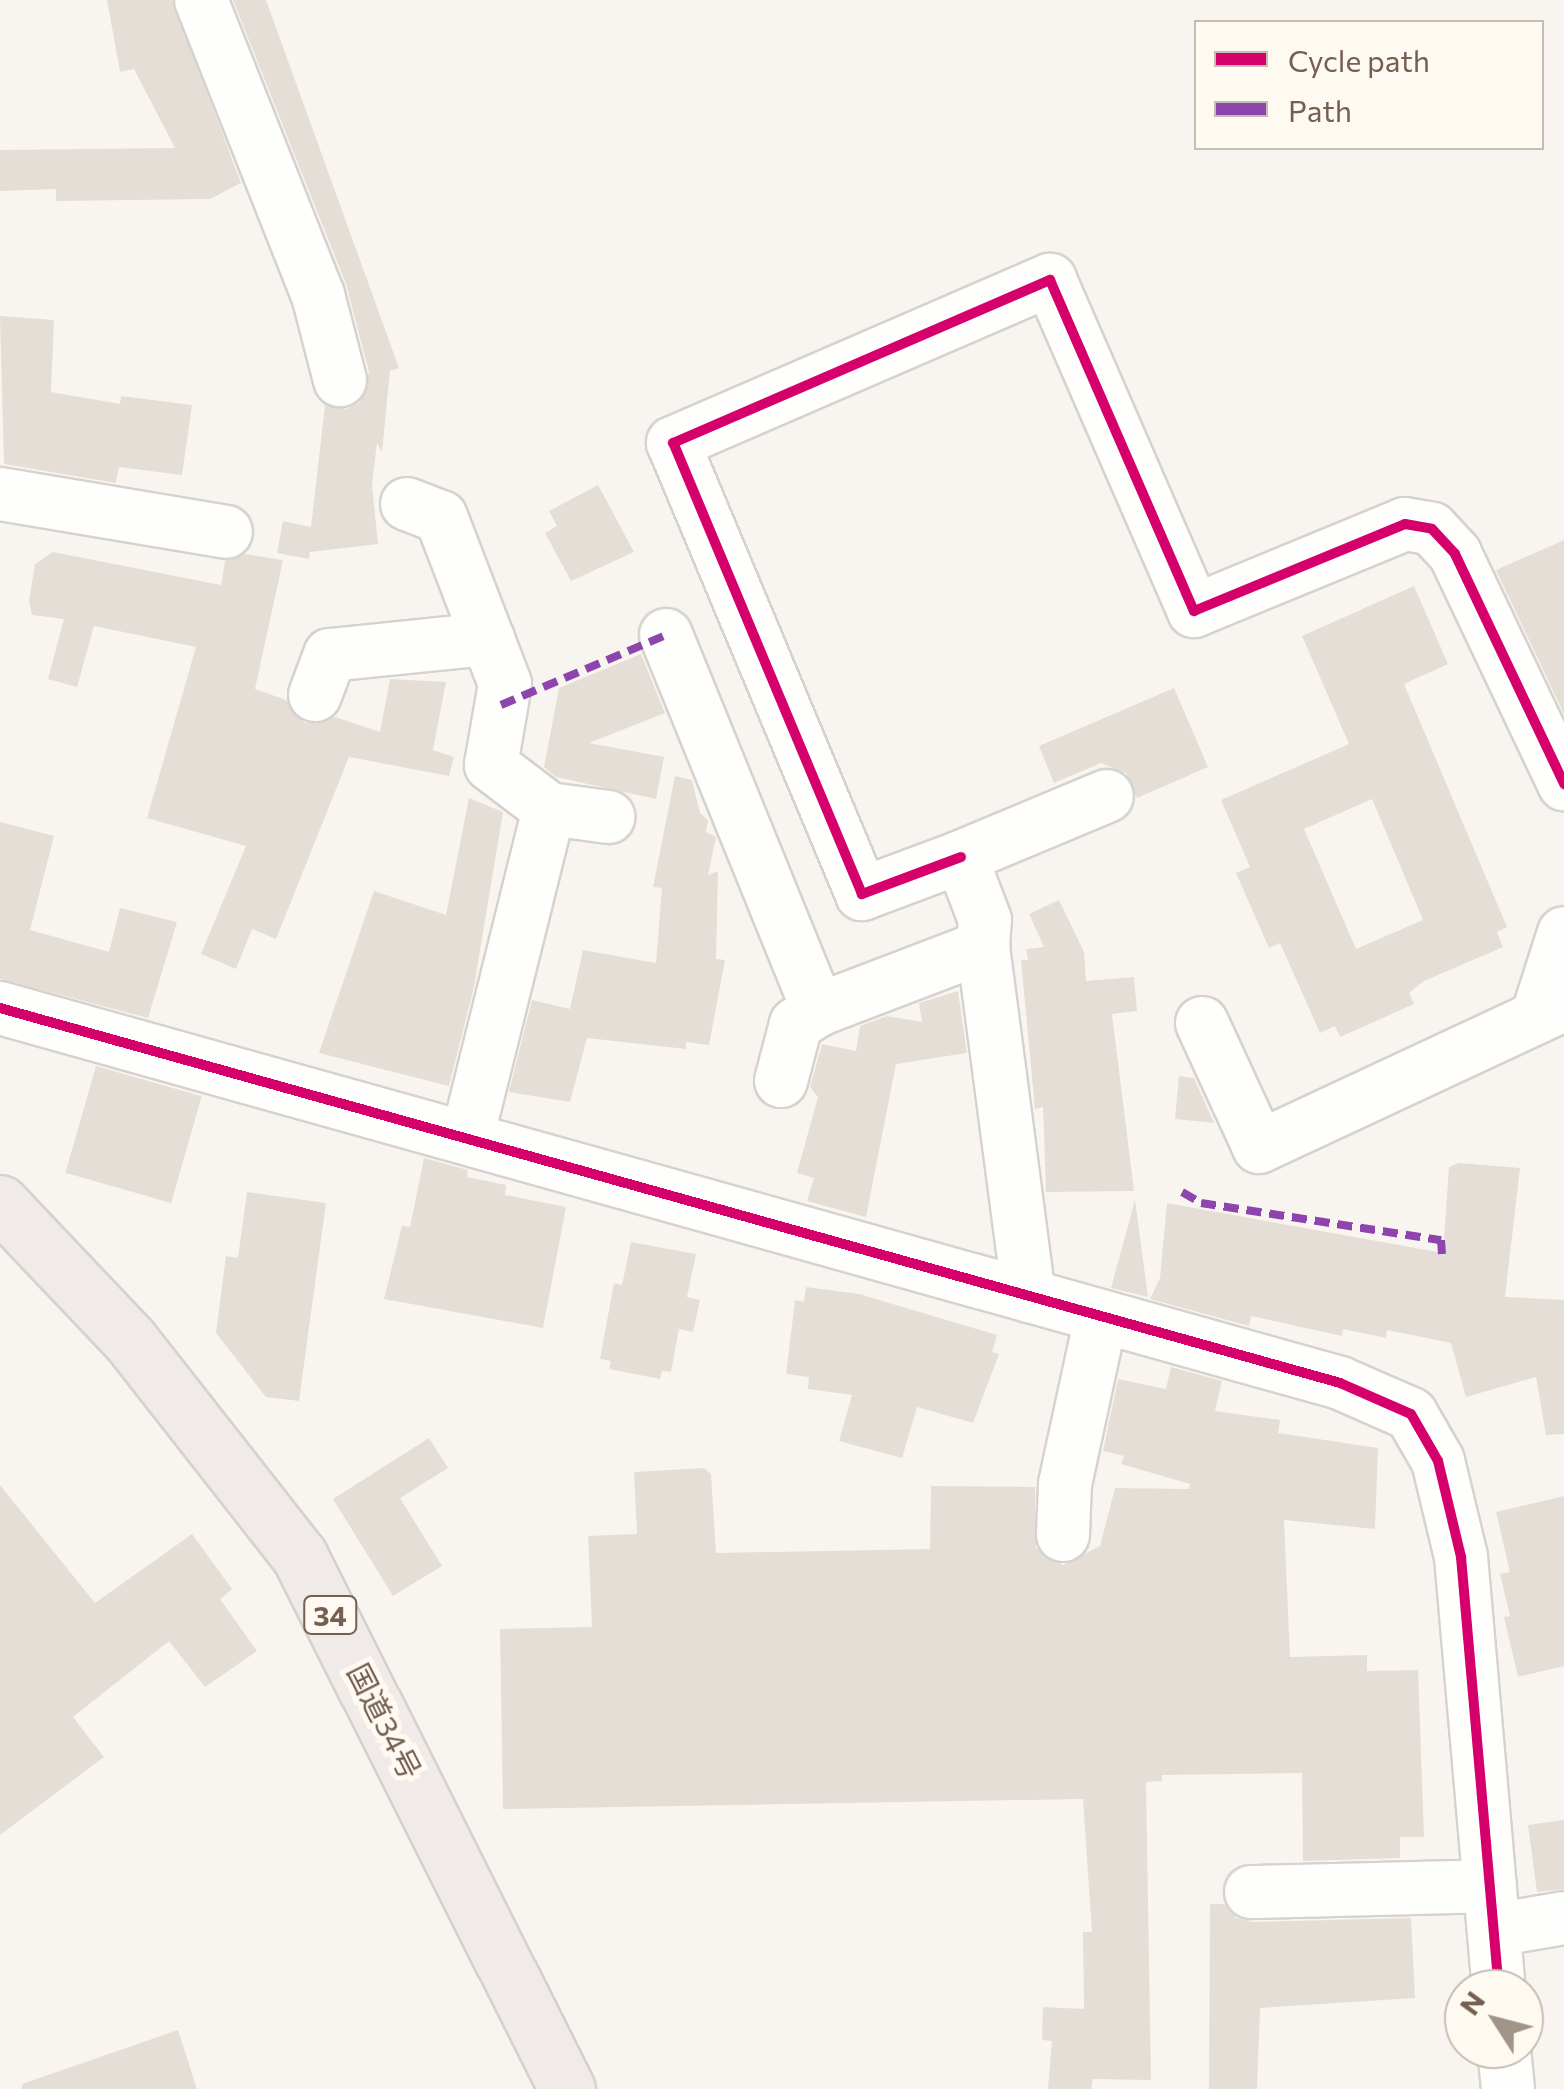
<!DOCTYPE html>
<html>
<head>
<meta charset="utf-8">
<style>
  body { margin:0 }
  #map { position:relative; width:1564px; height:2089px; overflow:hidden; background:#f8f5f0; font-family:Commissioner,"Noto Sans JP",sans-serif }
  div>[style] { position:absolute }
  .building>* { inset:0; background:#e4ded7; transform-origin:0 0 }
  .roads { filter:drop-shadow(2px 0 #d7d2cd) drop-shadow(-2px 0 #d7d2cd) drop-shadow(0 2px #d7d2cd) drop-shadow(0 -2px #d7d2cd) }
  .minor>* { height:52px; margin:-26px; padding:0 26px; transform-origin:26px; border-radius:26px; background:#fefefd }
  .highway>* { height:55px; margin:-27.5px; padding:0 27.5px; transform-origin:27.5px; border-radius:27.5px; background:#f0ebe8 }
  .quiet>* { height:8px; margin-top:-4px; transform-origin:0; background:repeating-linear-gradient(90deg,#8e44ad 0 15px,transparent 0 23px) }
  .cycleway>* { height:10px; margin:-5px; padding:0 5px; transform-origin:5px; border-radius:5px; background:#d6006c }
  span { translate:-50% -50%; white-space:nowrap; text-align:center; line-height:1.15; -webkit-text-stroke:10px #fefaf2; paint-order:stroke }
  .shield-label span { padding:2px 8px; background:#fefaf2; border:2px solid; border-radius:8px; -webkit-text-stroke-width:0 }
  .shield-label { font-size:28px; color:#745f51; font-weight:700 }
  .street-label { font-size:30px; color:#745f51 }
  .legend { position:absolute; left:1194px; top:20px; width:350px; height:130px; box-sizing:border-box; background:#fefaf2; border:2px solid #c7bcb2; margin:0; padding:12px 18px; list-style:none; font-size:30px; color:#745f51 }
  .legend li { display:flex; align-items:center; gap:20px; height:50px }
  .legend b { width:50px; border:2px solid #c7bcb2 }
  .north { position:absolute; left:1444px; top:1969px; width:100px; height:100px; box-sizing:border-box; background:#fefaf2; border:2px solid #c7bcb2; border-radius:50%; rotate:306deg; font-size:28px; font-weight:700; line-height:40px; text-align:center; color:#745f51 }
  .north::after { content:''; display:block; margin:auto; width:35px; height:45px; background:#a29489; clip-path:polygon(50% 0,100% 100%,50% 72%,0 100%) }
</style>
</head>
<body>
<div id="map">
  <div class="building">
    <i style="clip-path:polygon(107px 0,172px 0,241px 183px,210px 199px,56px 201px,56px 189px,0 191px,0 150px,175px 148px,134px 69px,120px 72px)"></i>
    <i style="clip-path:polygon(233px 0,266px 0,399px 368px,390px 371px,382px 452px,377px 443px,372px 485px,378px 544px,310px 552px,309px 559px,277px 553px,283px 521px,311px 527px,325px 405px,347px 409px,360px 402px,369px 372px,346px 284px)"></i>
    <i style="clip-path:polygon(0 316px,54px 320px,51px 392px,120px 404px,121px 396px,192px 405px,182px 475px,119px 467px,116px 483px,4px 464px)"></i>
    <i style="clip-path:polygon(598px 485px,634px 552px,571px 581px,545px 533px,557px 526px,549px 511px)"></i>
    <i style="clip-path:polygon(1564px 540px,1564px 714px,1496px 570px)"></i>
    <i style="clip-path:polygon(53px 552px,221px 585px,225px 561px,245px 554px,283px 560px,255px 689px,286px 700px,305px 723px,335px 717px,380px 732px,390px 679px,446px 682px,433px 750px,454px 757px,449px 776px,349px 757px,276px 939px,252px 929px,236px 969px,201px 954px,246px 846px,147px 818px,196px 647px,94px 626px,77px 687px,48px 679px,64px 619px,32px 615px,29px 601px,35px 564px)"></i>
    <i style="clip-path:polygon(evenodd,1414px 586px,1448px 664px,1404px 684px,1507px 927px,1497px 932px,1503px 947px,1424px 981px,1409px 993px,1414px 1004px,1340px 1037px,1335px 1026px,1320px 1033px,1280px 943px,1269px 948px,1236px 873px,1250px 867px,1221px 800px,1349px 744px,1302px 636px,1414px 586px,1372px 799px,1423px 920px,1356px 949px,1304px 829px,1372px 799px)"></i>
    <i style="clip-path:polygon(641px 654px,665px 713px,589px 743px,664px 757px,656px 799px,556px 777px,544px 767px,559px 688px)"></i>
    <i style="clip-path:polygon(1174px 688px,1208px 767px,1137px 798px,1126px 773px,1101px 763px,1054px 783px,1039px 746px)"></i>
    <i style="clip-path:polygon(675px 776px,692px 780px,700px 813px,708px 820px,706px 832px,716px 837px,708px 875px,718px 871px,716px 959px,725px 960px,709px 1045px,686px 1042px,686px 1049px,587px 1038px,570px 1102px,509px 1092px,532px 1000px,570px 1009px,583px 950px,656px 963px,662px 888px,653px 887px)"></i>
    <i style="clip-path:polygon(469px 798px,503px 812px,474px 987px,449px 1086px,319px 1053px,374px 891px,446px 915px)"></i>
    <i style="clip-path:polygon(0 822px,54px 836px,30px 930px,109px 952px,120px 908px,177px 922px,148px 1018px,0 979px)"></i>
    <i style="clip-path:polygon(1059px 900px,1084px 952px,1086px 981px,1134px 977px,1137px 1011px,1112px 1014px,1134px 1191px,1046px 1192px,1043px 1107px,1035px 1109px,1021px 960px,1028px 960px,1026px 949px,1044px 947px,1029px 914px)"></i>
    <i style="clip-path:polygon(958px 991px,967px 1053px,896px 1064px,866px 1217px,807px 1201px,814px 1178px,797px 1173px,818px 1097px,810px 1087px,822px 1044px,856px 1051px,860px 1026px,887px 1016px,922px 1022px,919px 1003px)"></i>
    <i style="left:96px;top:1066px;width:110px;height:111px;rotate:16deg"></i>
    <i style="clip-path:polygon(1179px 1076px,1194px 1078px,1214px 1123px,1175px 1119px)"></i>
    <i style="clip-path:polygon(424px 1158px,468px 1170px,467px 1177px,506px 1185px,505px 1195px,566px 1207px,543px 1328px,384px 1299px,402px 1226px,410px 1227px)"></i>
    <i style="clip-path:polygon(1459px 1163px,1520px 1168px,1505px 1297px,1564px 1300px,1564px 1434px,1546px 1435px,1536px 1377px,1466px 1397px,1451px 1343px,1387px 1330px,1386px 1338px,1343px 1329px,1342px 1336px,1251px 1316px,1249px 1326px,1150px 1299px,1160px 1278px,1167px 1203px,1443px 1253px,1449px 1167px)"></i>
    <i style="clip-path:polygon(247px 1192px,326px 1203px,299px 1401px,266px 1397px,216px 1333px,226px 1256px,238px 1258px)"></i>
    <i style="clip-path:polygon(1135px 1200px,1148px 1297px,1111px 1288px)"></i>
    <i style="clip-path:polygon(631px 1242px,696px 1254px,687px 1297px,700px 1300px,693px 1332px,679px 1329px,671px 1372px,662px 1371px,660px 1379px,609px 1369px,611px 1361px,600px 1359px,614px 1283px,622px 1285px)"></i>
    <i style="clip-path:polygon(806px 1287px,859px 1294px,997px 1335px,992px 1352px,999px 1354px,973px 1423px,917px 1407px,902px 1458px,839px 1441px,852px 1395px,808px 1389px,809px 1377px,786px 1374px,795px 1300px,804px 1302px)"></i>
    <i style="clip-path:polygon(1171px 1367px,1222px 1381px,1215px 1411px,1280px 1420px,1278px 1433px,1378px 1448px,1375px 1529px,1284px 1520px,1290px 1657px,1367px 1655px,1367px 1671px,1418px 1670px,1424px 1837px,1400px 1837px,1400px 1858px,1303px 1861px,1302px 1773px,1162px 1775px,1162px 1781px,1146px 1782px,1151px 2080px,1093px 2079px,1091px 2089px,1048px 2089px,1052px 2041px,1042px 2040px,1043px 2007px,1084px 2009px,1083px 1932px,1092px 1932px,1083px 1799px,503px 1809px,500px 1629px,592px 1627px,588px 1536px,637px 1534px,634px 1472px,704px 1468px,711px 1474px,716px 1553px,930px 1549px,931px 1486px,1035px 1487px,1036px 1548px,1063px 1565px,1100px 1546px,1115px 1488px,1189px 1489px,1190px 1484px,1121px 1464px,1124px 1456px,1103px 1451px,1118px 1379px,1166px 1389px)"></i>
    <i style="clip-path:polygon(429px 1438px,448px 1468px,400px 1498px,442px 1566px,393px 1596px,333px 1499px)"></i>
    <i style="clip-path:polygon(0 1485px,95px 1603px,192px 1534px,232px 1589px,220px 1599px,257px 1651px,205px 1687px,169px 1641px,73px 1717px,104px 1757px,0 1835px)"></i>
    <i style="clip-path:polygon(1564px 1496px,1564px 1666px,1518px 1677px,1504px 1617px,1510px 1616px,1500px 1574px,1510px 1572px,1496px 1512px)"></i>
    <i style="clip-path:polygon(1564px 1820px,1564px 1889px,1537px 1892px,1528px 1825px)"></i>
    <i style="clip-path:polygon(1210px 1904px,1224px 1904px,1236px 1918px,1252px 1922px,1411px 1918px,1415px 1998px,1260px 2008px,1257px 2089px,1209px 2089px)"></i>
    <i style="clip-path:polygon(178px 2030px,197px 2089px,22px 2089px,22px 2084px)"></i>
  </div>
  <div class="roads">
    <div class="minor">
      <i style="left:201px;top:0;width:317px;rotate:68.4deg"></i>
      <i style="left:318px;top:295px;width:88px;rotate:75.5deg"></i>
      <i style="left:0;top:494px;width:229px;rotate:9.5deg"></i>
      <i style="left:407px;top:504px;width:36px;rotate:21deg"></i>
      <i style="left:441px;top:517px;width:179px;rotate:69deg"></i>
      <i style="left:505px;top:684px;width:82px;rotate:99.8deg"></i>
      <i style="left:491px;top:765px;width:73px;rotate:37.2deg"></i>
      <i style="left:666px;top:635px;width:405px;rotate:67.9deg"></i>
      <i style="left:818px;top:1010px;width:177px;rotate:-20.9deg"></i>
      <i style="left:983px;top:947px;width:352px;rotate:82.5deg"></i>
      <i style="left:315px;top:695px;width:43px;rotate:-69.4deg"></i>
      <i style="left:330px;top:655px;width:159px;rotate:-5.8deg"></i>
      <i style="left:961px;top:857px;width:106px;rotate:159.5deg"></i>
      <i style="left:862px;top:894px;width:489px;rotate:-112.7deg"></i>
      <i style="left:673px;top:443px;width:411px;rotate:-23.4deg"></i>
      <i style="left:1050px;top:280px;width:361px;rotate:66.5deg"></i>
      <i style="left:1194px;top:611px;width:228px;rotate:-22.4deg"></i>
      <i style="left:1405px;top:524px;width:27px;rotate:10deg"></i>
      <i style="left:1432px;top:529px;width:34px;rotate:47deg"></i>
      <i style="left:1455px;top:554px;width:255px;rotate:64.6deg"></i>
      <i style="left:983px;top:947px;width:27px;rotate:-86deg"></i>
      <i style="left:985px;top:920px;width:67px;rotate:-110.9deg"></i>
      <i style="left:961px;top:857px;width:158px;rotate:-22.7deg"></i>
      <i style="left:0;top:1008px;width:1391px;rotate:15.63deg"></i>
      <i style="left:1340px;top:1383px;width:77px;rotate:23.6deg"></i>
      <i style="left:1411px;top:1414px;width:54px;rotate:60.1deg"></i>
      <i style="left:1438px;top:1461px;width:99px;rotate:76.5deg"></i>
      <i style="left:1461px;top:1557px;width:434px;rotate:85deg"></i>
      <i style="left:1537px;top:1017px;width:88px;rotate:-72.2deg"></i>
      <i style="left:1202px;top:1023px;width:136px;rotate:65.3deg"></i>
      <i style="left:1259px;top:1147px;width:336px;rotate:-25deg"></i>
      <i style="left:781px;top:1081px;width:59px;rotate:-75.3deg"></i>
      <i style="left:796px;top:1024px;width:26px;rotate:-32deg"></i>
      <i style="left:467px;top:1138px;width:339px;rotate:-76deg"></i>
      <i style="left:549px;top:809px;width:60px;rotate:7.7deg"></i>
      <i style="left:1063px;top:1535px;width:51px;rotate:-87.8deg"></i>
      <i style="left:1065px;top:1484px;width:171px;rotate:-77.8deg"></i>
      <i style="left:1251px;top:1892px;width:239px;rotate:-1.4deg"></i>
      <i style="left:1494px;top:1930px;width:71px;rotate:-9.7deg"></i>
      <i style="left:1504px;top:2049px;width:40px;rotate:84.3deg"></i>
    </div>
    <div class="highway">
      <i style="left:0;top:1203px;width:189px;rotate:46.5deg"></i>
      <i style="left:130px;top:1340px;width:276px;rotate:51.9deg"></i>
      <i style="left:300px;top:1557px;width:595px;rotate:63.35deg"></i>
    </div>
  </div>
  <div class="quiet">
    <i style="left:501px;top:705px;width:179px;rotate:-23deg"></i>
    <i style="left:1182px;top:1192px;width:22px;rotate:30deg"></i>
    <i style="left:1201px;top:1203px;width:243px;rotate:8.8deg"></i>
    <i style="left:1441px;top:1240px;width:14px;rotate:86deg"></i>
  </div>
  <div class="cycleway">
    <i style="left:961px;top:857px;width:106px;rotate:159.5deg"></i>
    <i style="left:862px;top:894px;width:489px;rotate:-112.7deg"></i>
    <i style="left:673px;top:443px;width:411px;rotate:-23.4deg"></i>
    <i style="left:1050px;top:280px;width:361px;rotate:66.5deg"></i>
    <i style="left:1194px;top:611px;width:228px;rotate:-22.4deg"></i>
    <i style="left:1405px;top:524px;width:27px;rotate:10deg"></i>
    <i style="left:1432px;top:529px;width:34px;rotate:47deg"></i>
    <i style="left:1455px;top:554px;width:255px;rotate:64.6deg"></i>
    <i style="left:0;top:1008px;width:1391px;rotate:15.63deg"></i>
    <i style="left:1340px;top:1383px;width:77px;rotate:23.6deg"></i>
    <i style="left:1411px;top:1414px;width:54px;rotate:60.1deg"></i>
    <i style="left:1438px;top:1461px;width:99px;rotate:76.5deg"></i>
    <i style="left:1461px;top:1557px;width:434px;rotate:85deg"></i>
  </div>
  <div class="shield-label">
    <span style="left:330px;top:1615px">34</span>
  </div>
  <div class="street-label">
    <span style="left:385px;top:1721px;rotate:63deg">国道34号</span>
  </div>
  <ul class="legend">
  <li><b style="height:12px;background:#d6006c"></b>Cycle path</li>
  <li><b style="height:12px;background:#8e44ad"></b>Path</li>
  </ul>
  <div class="north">N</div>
</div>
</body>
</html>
